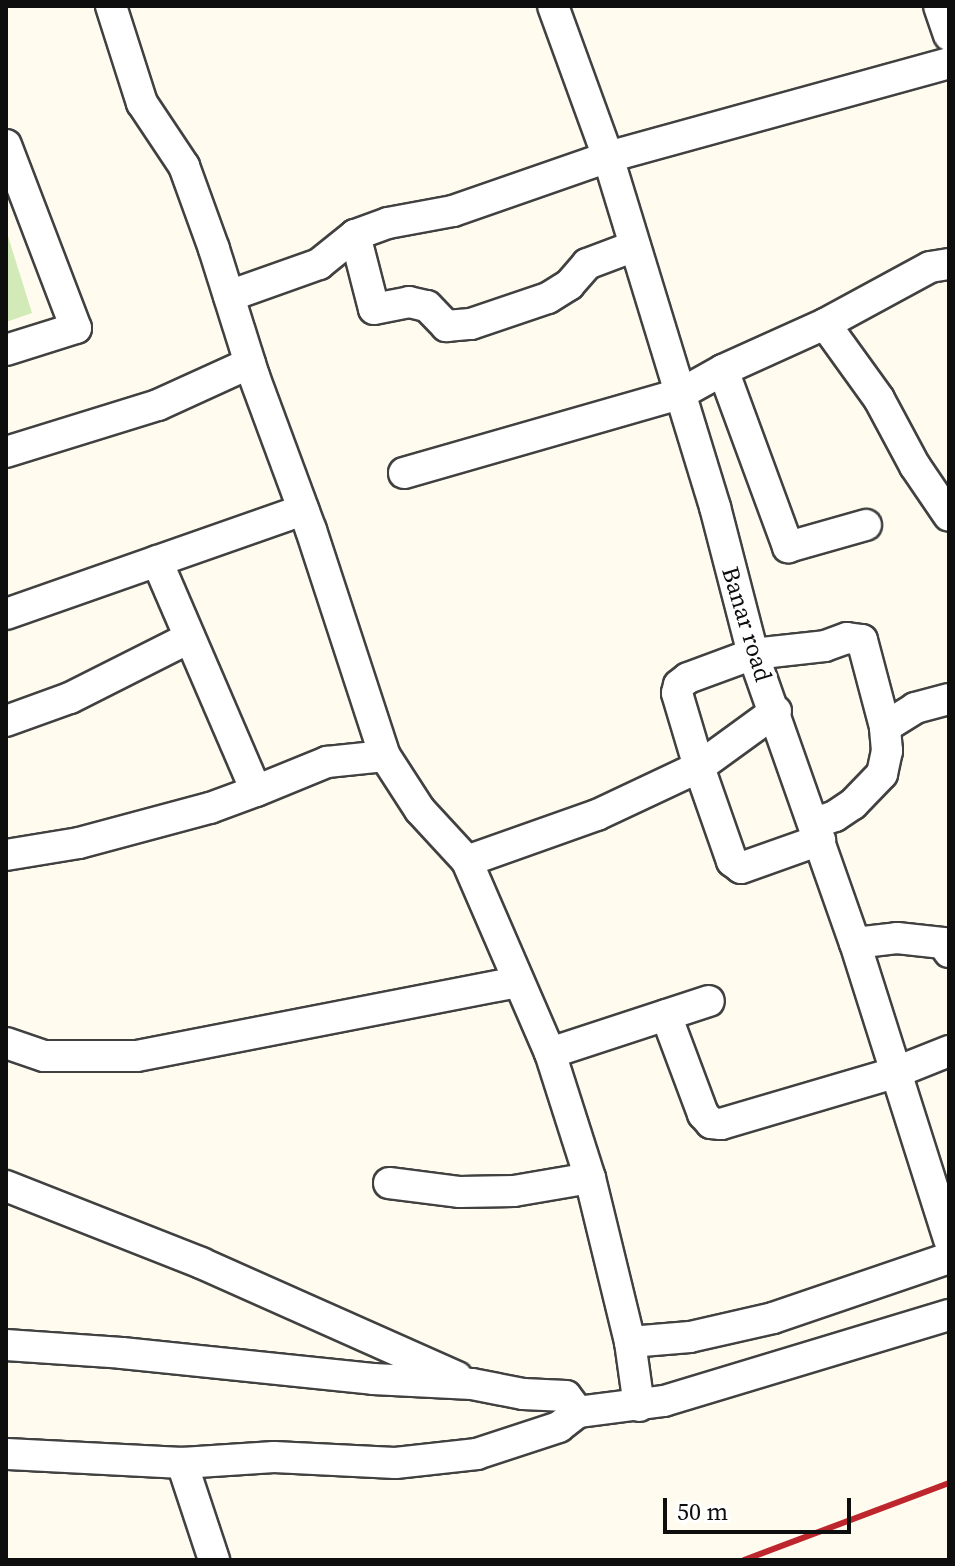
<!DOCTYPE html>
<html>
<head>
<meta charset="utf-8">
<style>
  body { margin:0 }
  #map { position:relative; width:955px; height:1566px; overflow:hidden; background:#fffcef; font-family:"Source Serif 4",serif }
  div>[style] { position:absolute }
  .green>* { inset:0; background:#d2e9b8 }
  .roads { filter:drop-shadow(2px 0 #414141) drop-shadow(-2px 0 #414141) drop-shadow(0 2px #414141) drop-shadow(0 -2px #414141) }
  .minor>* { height:30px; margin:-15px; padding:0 15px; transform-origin:15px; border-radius:15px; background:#fff }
  .rail>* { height:6px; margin:-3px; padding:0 3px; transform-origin:3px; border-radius:3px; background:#be262e }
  span { translate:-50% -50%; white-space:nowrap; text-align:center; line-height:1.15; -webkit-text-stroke:8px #fff; paint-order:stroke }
  .street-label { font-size:24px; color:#0e0e0e }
  .frame { position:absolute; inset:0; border:8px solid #0e0e0e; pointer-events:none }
  .scale { position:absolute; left:663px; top:1498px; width:188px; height:36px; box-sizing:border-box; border:4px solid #0e0e0e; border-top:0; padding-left:10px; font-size:24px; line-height:28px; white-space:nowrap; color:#0e0e0e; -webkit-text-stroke:6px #fff; paint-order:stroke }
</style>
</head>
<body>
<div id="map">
  <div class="green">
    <i style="clip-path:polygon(6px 230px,32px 313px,6px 322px)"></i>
  </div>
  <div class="roads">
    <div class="minor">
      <i style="left:111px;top:6px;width:102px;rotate:72.3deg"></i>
      <i style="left:142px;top:103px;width:76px;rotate:56.3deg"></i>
      <i style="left:184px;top:166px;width:88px;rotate:70.1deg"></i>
      <i style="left:214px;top:249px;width:133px;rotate:72.5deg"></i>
      <i style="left:254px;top:376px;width:164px;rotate:69.7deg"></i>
      <i style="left:311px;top:530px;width:238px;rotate:71.9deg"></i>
      <i style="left:385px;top:756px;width:64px;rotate:57.1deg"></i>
      <i style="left:420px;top:810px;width:69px;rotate:47.3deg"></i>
      <i style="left:553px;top:6px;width:161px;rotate:70deg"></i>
      <i style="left:608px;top:157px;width:366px;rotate:73deg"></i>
      <i style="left:715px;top:507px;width:152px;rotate:75.5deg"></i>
      <i style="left:753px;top:654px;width:306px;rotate:70.6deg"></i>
      <i style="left:855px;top:943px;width:311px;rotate:72.4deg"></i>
      <i style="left:939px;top:6px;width:31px;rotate:71deg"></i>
      <i style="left:6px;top:145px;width:196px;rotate:69.1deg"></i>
      <i style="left:76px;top:328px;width:73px;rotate:162.6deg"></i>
      <i style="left:355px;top:235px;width:76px;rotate:75.6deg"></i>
      <i style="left:374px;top:309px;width:36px;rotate:-11deg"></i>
      <i style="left:409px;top:302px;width:18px;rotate:13deg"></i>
      <i style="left:427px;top:306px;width:28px;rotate:46deg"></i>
      <i style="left:446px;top:326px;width:25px;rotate:-5deg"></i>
      <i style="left:471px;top:324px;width:81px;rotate:-18.7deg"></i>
      <i style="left:548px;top:298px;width:25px;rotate:-32deg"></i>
      <i style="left:569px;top:285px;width:28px;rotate:-49deg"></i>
      <i style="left:587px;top:264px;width:51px;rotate:-20.6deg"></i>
      <i style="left:229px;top:296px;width:96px;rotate:-19.6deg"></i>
      <i style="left:319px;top:264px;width:46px;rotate:-38.9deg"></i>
      <i style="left:355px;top:235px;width:35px;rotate:-20deg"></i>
      <i style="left:388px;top:223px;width:66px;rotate:-10.5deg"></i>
      <i style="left:453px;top:211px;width:164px;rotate:-19.2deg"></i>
      <i style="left:608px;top:157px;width:354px;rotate:-15.4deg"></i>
      <i style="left:825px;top:324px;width:119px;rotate:-28.5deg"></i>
      <i style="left:930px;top:267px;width:19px;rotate:-9deg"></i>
      <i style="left:723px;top:370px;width:189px;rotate:69.8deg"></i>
      <i style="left:788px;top:547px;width:81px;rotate:-15.8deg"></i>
      <i style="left:6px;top:452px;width:159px;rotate:-17.2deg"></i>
      <i style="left:158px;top:405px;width:101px;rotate:-24.5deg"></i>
      <i style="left:404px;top:473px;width:287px;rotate:-16deg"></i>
      <i style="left:680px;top:394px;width:49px;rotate:-29.2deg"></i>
      <i style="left:723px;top:370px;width:112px;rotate:-24.3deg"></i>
      <i style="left:825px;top:324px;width:92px;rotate:54.2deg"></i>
      <i style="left:879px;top:399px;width:76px;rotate:61.8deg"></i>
      <i style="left:915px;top:466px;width:60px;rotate:55.8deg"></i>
      <i style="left:157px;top:561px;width:250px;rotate:66.7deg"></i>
      <i style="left:256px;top:791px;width:77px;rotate:-22.2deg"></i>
      <i style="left:327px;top:762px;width:58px;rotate:-5.9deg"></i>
      <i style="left:6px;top:614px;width:315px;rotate:-19.3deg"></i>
      <i style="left:776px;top:711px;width:95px;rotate:144deg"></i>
      <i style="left:699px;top:767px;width:100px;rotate:70.7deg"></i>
      <i style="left:732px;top:861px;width:11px;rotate:38deg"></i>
      <i style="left:741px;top:868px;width:84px;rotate:-19.5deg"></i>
      <i style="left:6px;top:721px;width:68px;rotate:-19.8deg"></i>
      <i style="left:70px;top:698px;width:133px;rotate:-26.8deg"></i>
      <i style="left:815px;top:823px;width:21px;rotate:-19deg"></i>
      <i style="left:835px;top:816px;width:22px;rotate:-34deg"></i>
      <i style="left:853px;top:804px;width:42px;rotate:-46deg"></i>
      <i style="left:882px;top:774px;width:24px;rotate:-78deg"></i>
      <i style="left:887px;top:751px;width:24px;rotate:-95deg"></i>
      <i style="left:885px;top:727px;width:36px;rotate:-32deg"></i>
      <i style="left:915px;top:708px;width:35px;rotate:-15deg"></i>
      <i style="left:6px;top:855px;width:74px;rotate:-9.3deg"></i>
      <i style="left:79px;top:843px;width:136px;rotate:-15deg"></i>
      <i style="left:210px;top:808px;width:49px;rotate:-20.3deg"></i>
      <i style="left:855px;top:943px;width:42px;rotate:-6.8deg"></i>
      <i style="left:897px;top:938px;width:46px;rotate:6.2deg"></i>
      <i style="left:943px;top:943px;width:11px;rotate:56deg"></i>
      <i style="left:666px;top:1015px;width:106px;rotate:69.5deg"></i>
      <i style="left:703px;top:1114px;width:12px;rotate:48deg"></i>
      <i style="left:711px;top:1123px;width:10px;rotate:6deg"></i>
      <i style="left:721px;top:1124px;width:180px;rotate:-16.4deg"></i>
      <i style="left:894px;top:1073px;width:59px;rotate:-21.8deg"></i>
      <i style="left:6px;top:1043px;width:40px;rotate:18.9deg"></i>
      <i style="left:44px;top:1056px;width:93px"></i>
      <i style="left:137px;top:1056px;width:388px;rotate:-11deg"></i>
      <i style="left:550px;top:1053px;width:167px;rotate:-18.1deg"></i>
      <i style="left:590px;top:1178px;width:131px;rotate:-107.7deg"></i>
      <i style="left:550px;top:1053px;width:209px;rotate:-113.4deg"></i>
      <i style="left:467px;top:861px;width:138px;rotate:-19.5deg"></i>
      <i style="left:597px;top:815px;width:113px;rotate:-25.2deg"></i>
      <i style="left:699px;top:767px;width:77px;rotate:-106.6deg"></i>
      <i style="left:677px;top:693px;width:8px;rotate:-76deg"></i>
      <i style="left:679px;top:685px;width:11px;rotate:-38deg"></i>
      <i style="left:688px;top:678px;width:69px;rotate:-20.3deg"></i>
      <i style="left:753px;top:654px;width:72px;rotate:-6.3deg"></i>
      <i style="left:825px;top:646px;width:23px;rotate:-20deg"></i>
      <i style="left:847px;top:638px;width:15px;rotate:8deg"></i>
      <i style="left:862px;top:640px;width:90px;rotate:75.2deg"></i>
      <i style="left:389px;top:1183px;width:72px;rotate:7.2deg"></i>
      <i style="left:460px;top:1192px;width:54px;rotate:-1.1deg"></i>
      <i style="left:514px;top:1191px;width:77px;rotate:-9.7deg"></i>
      <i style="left:590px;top:1178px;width:169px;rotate:76.3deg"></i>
      <i style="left:6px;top:1186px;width:210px;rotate:21.5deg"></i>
      <i style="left:201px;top:1263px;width:280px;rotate:24deg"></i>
      <i style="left:6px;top:1345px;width:116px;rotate:3.9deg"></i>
      <i style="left:122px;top:1353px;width:252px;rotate:5.9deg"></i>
      <i style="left:373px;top:1379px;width:99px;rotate:2.9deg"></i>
      <i style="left:472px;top:1384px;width:52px;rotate:11.1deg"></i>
      <i style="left:523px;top:1394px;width:43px;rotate:2.7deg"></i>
      <i style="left:566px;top:1396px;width:20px;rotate:53deg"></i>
      <i style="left:578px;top:1412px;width:24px;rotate:142deg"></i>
      <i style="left:559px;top:1427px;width:86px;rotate:161.8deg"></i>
      <i style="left:477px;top:1454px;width:82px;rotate:173.7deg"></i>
      <i style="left:395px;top:1463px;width:121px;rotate:-177.2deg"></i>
      <i style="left:274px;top:1457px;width:92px;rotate:176.3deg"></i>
      <i style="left:639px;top:1406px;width:65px;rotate:-98deg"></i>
      <i style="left:630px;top:1342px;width:60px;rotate:-4.8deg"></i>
      <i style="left:690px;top:1337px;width:85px;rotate:-12.9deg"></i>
      <i style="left:773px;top:1318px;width:186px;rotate:-18.8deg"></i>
      <i style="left:578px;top:1412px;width:87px;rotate:-7.3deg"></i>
      <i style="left:664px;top:1401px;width:298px;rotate:-16.8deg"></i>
      <i style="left:6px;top:1454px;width:176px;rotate:2.9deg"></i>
      <i style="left:182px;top:1463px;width:102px;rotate:71.7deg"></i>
    </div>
  </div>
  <div class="rail">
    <i style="left:744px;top:1560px;width:219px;rotate:-20.6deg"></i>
  </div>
  <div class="street-label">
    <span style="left:747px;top:624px;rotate:73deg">Banar road</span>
  </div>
  <div class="frame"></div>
  <div class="scale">50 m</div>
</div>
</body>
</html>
